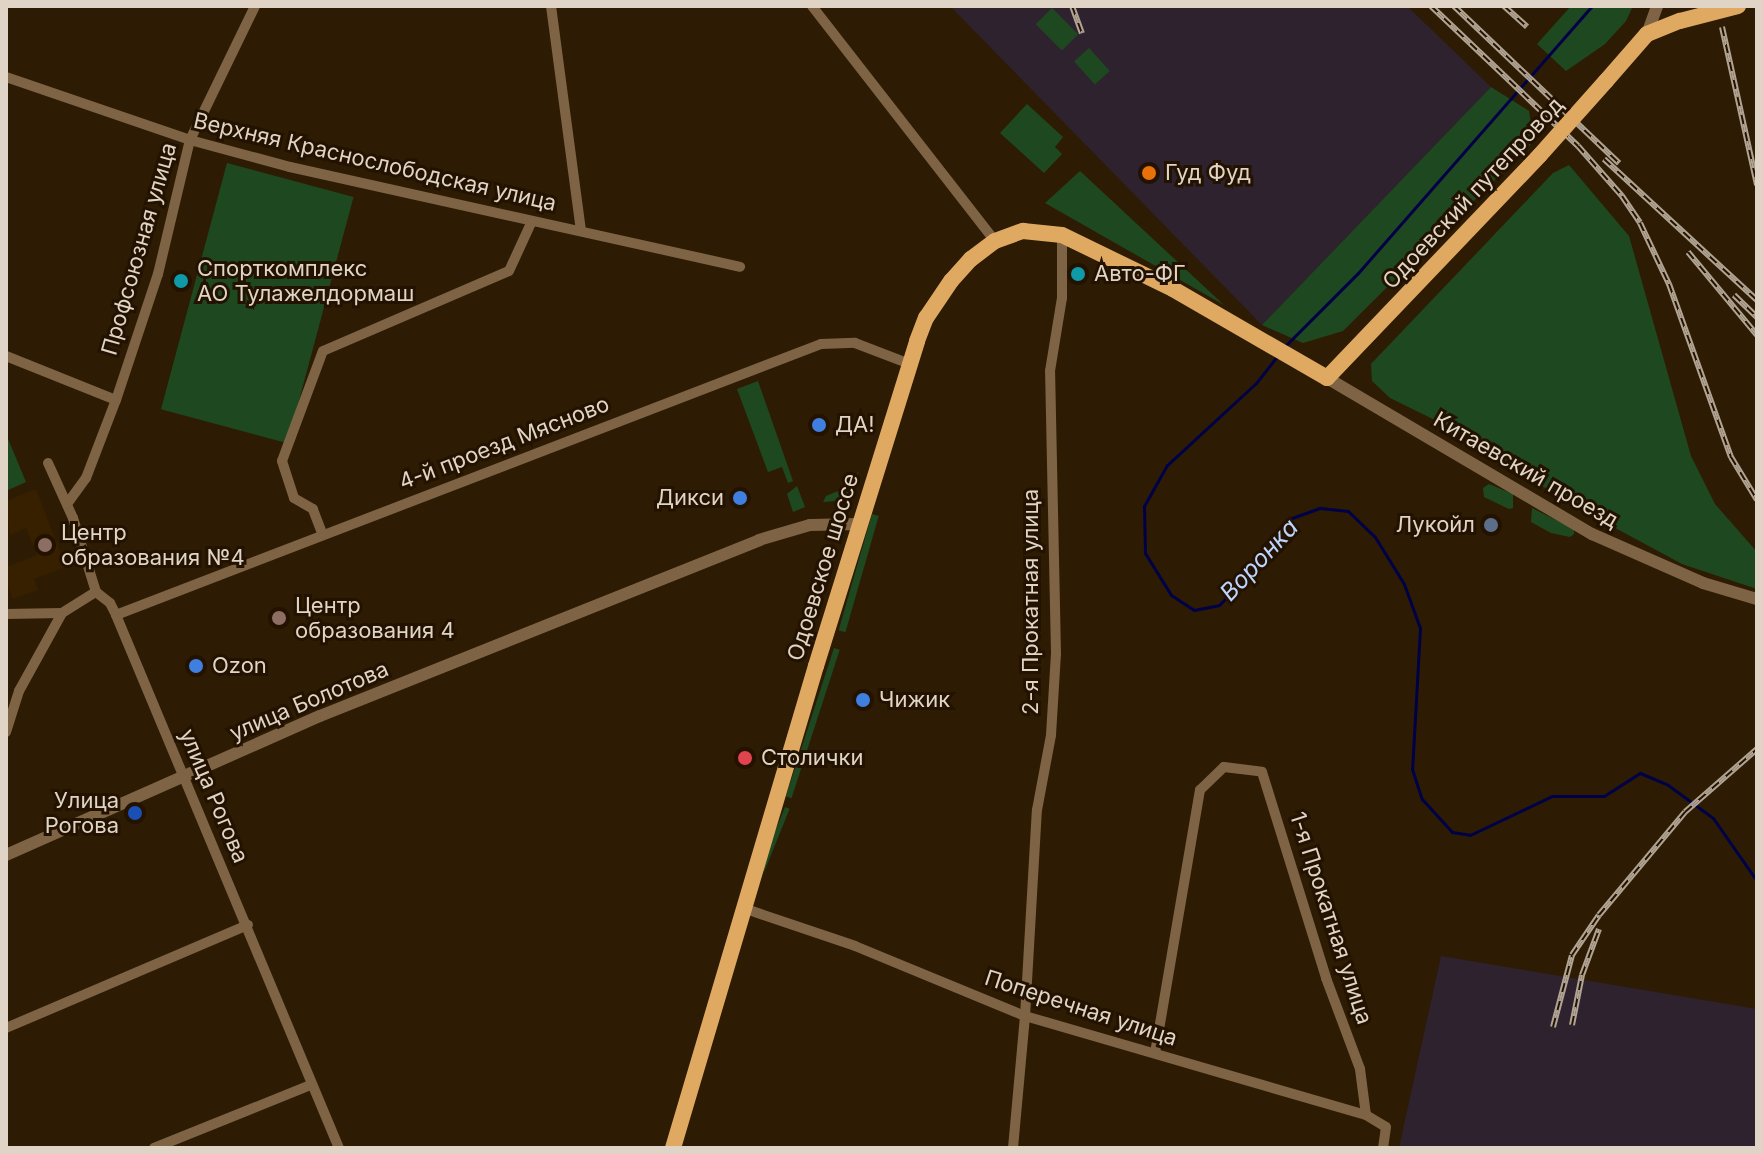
<!DOCTYPE html>
<html>
<head>
<meta charset="utf-8">
<style>
  body { margin:0 }
  #map { position:relative; width:1763px; height:1154px; overflow:hidden; background:#2d1c03; font-family:Inter,sans-serif }
  div>[style] { position:absolute }
  .built>* { inset:0; background:#362000 }
  .industrial>* { inset:0; background:#2e222f }
  .green>* { inset:0; background:#1e4920; transform-origin:0 0 }
  .stream>* { height:3px; margin:-1.5px; padding:0 1.5px; transform-origin:1.5px; border-radius:1.5px; background:#000047 }
  .minor>* { height:10px; margin:-5px; padding:0 5px; transform-origin:5px; border-radius:5px; background:#7e6444 }
  .tertiary>* { height:12px; margin:-6px; padding:0 6px; transform-origin:6px; border-radius:6px; background:#7e6444 }
  .primary>* { height:16px; margin:-8px; padding:0 8px; transform-origin:8px; border-radius:8px; background:#e0a962 }
  .rail>* { height:6px; margin-top:-3px; transform-origin:0; background:repeating-linear-gradient(90deg,#231200 0 9px,#b1a493 0 18px); box-sizing:border-box; border-block:2px solid #b1a493 }
  .primary-bridge>* { height:16px; margin:-8px; padding:0 8px; transform-origin:8px; border-radius:8px; background:#e0a962 }
  .dots>* { width:22px; height:22px; translate:-50% -50%; box-sizing:border-box; border:4px solid #231200; border-radius:50% }
  span { translate:-50% -50%; white-space:nowrap; text-align:center; line-height:1.15; -webkit-text-stroke:6px #231200; paint-order:stroke }
  .street-label { font-size:22px; color:#dfd4c5 }
  .poi-label { font-size:22px; color:#dfd4c5 }
  .left { translate:0 -50%; text-align:left }
  .right { translate:-100% -50%; text-align:right }
  .water-label { font-size:24px; color:#bdd5fe; font-style:italic }
  .frame { position:absolute; inset:0; border:8px solid #dfd4c5; pointer-events:none }
</style>
</head>
<body>
<div id="map">
  <div class="built">
    <i style="clip-path:polygon(36px 489px,66px 567px,34px 579px,38px 590px,13px 599px,6px 582px,6px 567px,37px 555px,26px 528px,10px 535px,6px 501px)"></i>
  </div>
  <div class="industrial">
    <i style="clip-path:polygon(950px 6px,1407px 6px,1491px 87px,1262px 325px)"></i>
    <i style="clip-path:polygon(1441px 956px,1757px 1009px,1757px 1148px,1399px 1148px)"></i>
  </div>
  <div class="green">
    <i style="clip-path:polygon(1571px 6px,1633px 6px,1626px 21px,1605px 44px,1566px 71px,1537px 44px)"></i>
    <i style="left:1052px;top:8px;width:37px;height:23px;rotate:45deg"></i>
    <i style="left:1089px;top:48px;width:31px;height:20px;rotate:48deg"></i>
    <i style="clip-path:polygon(1491px 87px,1529px 111px,1534px 141px,1343px 331px,1303px 343px,1262px 325px)"></i>
    <i style="clip-path:polygon(1027px 104px,1063px 137px,1055px 147px,1062px 154px,1044px 173px,1000px 133px)"></i>
    <i style="left:227px;top:163px;width:131px;height:255px;rotate:15deg"></i>
    <i style="clip-path:polygon(1569px 165px,1629px 236px,1691px 456px,1715px 504px,1757px 552px,1757px 589px,1682px 564px,1571px 504px,1443px 424px,1390px 398px,1372px 381px,1371px 364px,1553px 173px)"></i>
    <i style="clip-path:polygon(1080px 171px,1224px 305px,1045px 203px)"></i>
    <i style="clip-path:polygon(758px 381px,793px 481px,788px 483px,782px 467px,768px 472px,737px 389px)"></i>
    <i style="clip-path:polygon(6px 434px,26px 482px,6px 491px)"></i>
    <i style="clip-path:polygon(859px 471px,849px 500px,823px 502px,826px 496px,848px 487px)"></i>
    <i style="clip-path:polygon(1489px 484px,1513px 494px,1513px 508px,1509px 509px,1484px 497px,1483px 488px)"></i>
    <i style="clip-path:polygon(797px 486px,805px 507px,793px 512px,787px 494px)"></i>
    <i style="clip-path:polygon(1532px 508px,1574px 529px,1574px 534px,1570px 537px,1551px 533px,1531px 522px)"></i>
    <i style="left:872px;top:514px;width:7px;height:121px;rotate:16deg"></i>
    <i style="left:834px;top:648px;width:6px;height:156px;rotate:18deg"></i>
    <i style="left:785px;top:807px;width:5px;height:67px;rotate:22deg"></i>
  </div>
  <div class="stream">
    <i style="left:1285px;top:346px;width:103px;rotate:-45deg"></i>
    <i style="left:1358px;top:273px;width:355px;rotate:-48.8deg"></i>
    <i style="left:1278px;top:355px;width:36px;rotate:128deg"></i>
    <i style="left:1256px;top:383px;width:121px;rotate:137.3deg"></i>
    <i style="left:1167px;top:465px;width:47px;rotate:119.3deg"></i>
    <i style="left:1144px;top:506px;width:47px;rotate:88.8deg"></i>
    <i style="left:1145px;top:553px;width:49px;rotate:58.2deg"></i>
    <i style="left:1171px;top:595px;width:27px;rotate:33deg"></i>
    <i style="left:1194px;top:610px;width:25px;rotate:-11deg"></i>
    <i style="left:1219px;top:605px;width:37px;rotate:-45deg"></i>
    <i style="left:1245px;top:579px;width:77px;rotate:-52.4deg"></i>
    <i style="left:1292px;top:518px;width:30px;rotate:-20deg"></i>
    <i style="left:1320px;top:508px;width:28px;rotate:6deg"></i>
    <i style="left:1348px;top:511px;width:37px;rotate:44deg"></i>
    <i style="left:1375px;top:537px;width:55px;rotate:58.3deg"></i>
    <i style="left:1404px;top:584px;width:47px;rotate:70deg"></i>
    <i style="left:1420px;top:628px;width:141px;rotate:93.2deg"></i>
    <i style="left:1412px;top:769px;width:32px;rotate:72deg"></i>
    <i style="left:1422px;top:799px;width:45px;rotate:47.7deg"></i>
    <i style="left:1452px;top:832px;width:18px;rotate:9deg"></i>
    <i style="left:1470px;top:835px;width:91px;rotate:-25.4deg"></i>
    <i style="left:1552px;top:796px;width:52px"></i>
    <i style="left:1604px;top:796px;width:43px;rotate:-32.6deg"></i>
    <i style="left:1640px;top:773px;width:30px;rotate:23deg"></i>
    <i style="left:1668px;top:785px;width:56px;rotate:36.3deg"></i>
    <i style="left:1713px;top:818px;width:77px;rotate:55.1deg"></i>
  </div>
  <div class="minor">
    <i style="left:551px;top:6px;width:227px;rotate:82.4deg"></i>
    <i style="left:812px;top:6px;width:298px;rotate:52.1deg"></i>
    <i style="left:6px;top:77px;width:194px;rotate:18.9deg"></i>
    <i style="left:190px;top:140px;width:104px;rotate:15.1deg"></i>
    <i style="left:290px;top:167px;width:461px;rotate:12.5deg"></i>
    <i style="left:6px;top:356px;width:118px;rotate:21.8deg"></i>
    <i style="left:48px;top:463px;width:60px;rotate:65.6deg"></i>
    <i style="left:73px;top:518px;width:77px;rotate:72.7deg"></i>
    <i style="left:96px;top:592px;width:18px;rotate:38deg"></i>
    <i style="left:110px;top:603px;width:13px;rotate:63deg"></i>
    <i style="left:116px;top:615px;width:578px;rotate:67.3deg"></i>
    <i style="left:67px;top:504px;width:32px;rotate:-54deg"></i>
    <i style="left:86px;top:478px;width:84px;rotate:-69deg"></i>
    <i style="left:116px;top:400px;width:133px;rotate:-71.6deg"></i>
    <i style="left:158px;top:274px;width:138px;rotate:-76.6deg"></i>
    <i style="left:190px;top:140px;width:149px;rotate:-64.1deg"></i>
    <i style="left:322px;top:533px;width:26px;rotate:-111deg"></i>
    <i style="left:313px;top:509px;width:22px;rotate:-150deg"></i>
    <i style="left:294px;top:498px;width:39px;rotate:-108deg"></i>
    <i style="left:282px;top:461px;width:117px;rotate:-69.6deg"></i>
    <i style="left:323px;top:351px;width:202px;rotate:-23.3deg"></i>
    <i style="left:509px;top:271px;width:55px;rotate:-65.3deg"></i>
    <i style="left:6px;top:614px;width:56px;rotate:-1deg"></i>
    <i style="left:62px;top:613px;width:40px;rotate:-32deg"></i>
    <i style="left:116px;top:615px;width:755px;rotate:-21.03deg"></i>
    <i style="left:821px;top:344px;width:34px;rotate:-2deg"></i>
    <i style="left:855px;top:343px;width:59px;rotate:20.9deg"></i>
    <i style="left:6px;top:732px;width:43px;rotate:-72.4deg"></i>
    <i style="left:19px;top:691px;width:89px;rotate:-61.1deg"></i>
    <i style="left:743px;top:908px;width:118px;rotate:18.7deg"></i>
    <i style="left:855px;top:946px;width:184px;rotate:22.4deg"></i>
    <i style="left:1025px;top:1016px;width:355px;rotate:16.2deg"></i>
    <i style="left:1366px;top:1115px;width:23px;rotate:31deg"></i>
    <i style="left:1386px;top:1127px;width:21px;rotate:98deg"></i>
    <i style="left:6px;top:1028px;width:263px;rotate:-23.1deg"></i>
    <i style="left:1155px;top:1053px;width:267px;rotate:-80.3deg"></i>
    <i style="left:1200px;top:790px;width:33px;rotate:-44deg"></i>
    <i style="left:1224px;top:767px;width:38px;rotate:7deg"></i>
    <i style="left:1262px;top:772px;width:216px;rotate:72.7deg"></i>
    <i style="left:1326px;top:978px;width:97px;rotate:69.5deg"></i>
    <i style="left:1360px;top:1069px;width:46px;rotate:82.6deg"></i>
    <i style="left:154px;top:1148px;width:169px;rotate:-21.9deg"></i>
    <i style="left:1013px;top:1148px;width:133px;rotate:-84.8deg"></i>
    <i style="left:1025px;top:1016px;width:206px;rotate:-86.7deg"></i>
    <i style="left:1037px;top:810px;width:76px;rotate:-79.4deg"></i>
    <i style="left:1051px;top:735px;width:81px;rotate:-86.5deg"></i>
    <i style="left:1056px;top:654px;width:283px;rotate:-91.2deg"></i>
    <i style="left:1050px;top:371px;width:74px;rotate:-80.7deg"></i>
    <i style="left:1062px;top:298px;width:63px;rotate:-90deg"></i>
  </div>
  <div class="tertiary">
    <i style="left:1647px;top:34px;width:30px;rotate:-70deg"></i>
    <i style="left:1327px;top:378px;width:308px;rotate:30.5deg"></i>
    <i style="left:1592px;top:534px;width:121px;rotate:23.8deg"></i>
    <i style="left:1703px;top:583px;width:56px;rotate:16.5deg"></i>
    <i style="left:6px;top:855px;width:343px;rotate:-23.9deg"></i>
    <i style="left:320px;top:716px;width:473px;rotate:-21.8deg"></i>
    <i style="left:759px;top:540px;width:53px;rotate:-16.4deg"></i>
    <i style="left:810px;top:525px;width:49px;rotate:-1.2deg"></i>
  </div>
  <div class="primary">
    <i style="left:1606px;top:81px;width:62px;rotate:-48.9deg"></i>
    <i style="left:1647px;top:34px;width:35px;rotate:-22deg"></i>
    <i style="left:673px;top:1148px;width:503px;rotate:-73.48deg"></i>
    <i style="left:816px;top:666px;width:340px;rotate:-72.7deg"></i>
    <i style="left:917px;top:341px;width:25px;rotate:-69deg"></i>
    <i style="left:926px;top:318px;width:45px;rotate:-56deg"></i>
    <i style="left:951px;top:281px;width:30px;rotate:-48deg"></i>
    <i style="left:971px;top:259px;width:30px;rotate:-37deg"></i>
    <i style="left:995px;top:241px;width:30px;rotate:-20deg"></i>
    <i style="left:1023px;top:231px;width:39px;rotate:6deg"></i>
    <i style="left:1062px;top:235px;width:123px;rotate:25.9deg"></i>
    <i style="left:1173px;top:289px;width:178px;rotate:30deg"></i>
    <i style="left:1327px;top:378px;width:308px;rotate:-46.3deg"></i>
  </div>
  <div class="rail">
    <i style="left:1072px;top:6px;width:29px;rotate:70deg"></i>
    <i style="left:1431px;top:6px;width:203px;rotate:43.6deg"></i>
    <i style="left:1578px;top:146px;width:67px;rotate:48.7deg"></i>
    <i style="left:1622px;top:196px;width:32px;rotate:56deg"></i>
    <i style="left:1640px;top:223px;width:68px;rotate:64.6deg"></i>
    <i style="left:1669px;top:284px;width:184px;rotate:70.3deg"></i>
    <i style="left:1731px;top:457px;width:50px;rotate:58.8deg"></i>
    <i style="left:1454px;top:6px;width:228px;rotate:43.6deg"></i>
    <i style="left:1504px;top:6px;width:31px;rotate:42deg"></i>
    <i style="left:1722px;top:27px;width:162px;rotate:77.5deg"></i>
    <i style="left:1604px;top:159px;width:208px;rotate:42.7deg"></i>
    <i style="left:1688px;top:252px;width:108px;rotate:50.3deg"></i>
    <i style="left:1734px;top:295px;width:32px;rotate:44deg"></i>
    <i style="left:1572px;top:1025px;width:51px;rotate:-78.7deg"></i>
    <i style="left:1582px;top:975px;width:49px;rotate:-69.7deg"></i>
    <i style="left:1553px;top:1027px;width:74px;rotate:-75.2deg"></i>
    <i style="left:1572px;top:955px;width:48px;rotate:-56deg"></i>
    <i style="left:1599px;top:915px;width:134px;rotate:-50.1deg"></i>
    <i style="left:1685px;top:812px;width:96px;rotate:-41.2deg"></i>
  </div>
  <div class="primary-bridge">
    <i style="left:1680px;top:21px;width:60px;rotate:-14.5deg"></i>
    <i style="left:1540px;top:155px;width:99px;rotate:-48.3deg"></i>
  </div>
  <div class="dots">
    <i style="left:1149px;top:173px;background:#e8710a"></i>
    <i style="left:1078px;top:274px;background:#0f9aa8"></i>
    <i style="left:181px;top:281px;background:#0f9aa8"></i>
    <i style="left:819px;top:425px;background:#3f7fe0"></i>
    <i style="left:740px;top:498px;background:#3f7fe0"></i>
    <i style="left:1491px;top:525px;background:#5c6f8a"></i>
    <i style="left:45px;top:545px;background:#8d6e63"></i>
    <i style="left:279px;top:618px;background:#8d6e63"></i>
    <i style="left:196px;top:666px;background:#3f7fe0"></i>
    <i style="left:863px;top:700px;background:#3f7fe0"></i>
    <i style="left:745px;top:758px;background:#e0444e"></i>
    <i style="left:135px;top:813px;background:#1a4fb4"></i>
  </div>
  <div class="street-label">
    <span style="left:375px;top:162px;rotate:13deg">Верхняя Краснослободская улица</span>
    <span style="left:1473px;top:193px;rotate:-47deg">Одоевский путепровод</span>
    <span style="left:139px;top:249px;rotate:-74deg">Профсоюзная улица</span>
    <span style="left:504px;top:443px;rotate:-21deg">4-й проезд Мясново</span>
    <span style="left:1526px;top:470px;rotate:30deg">Китаевский проезд</span>
    <span style="left:823px;top:567px;rotate:-73deg">Одоевское шоссе</span>
    <span style="left:1031px;top:602px;rotate:-90deg">2-я Прокатная улица</span>
    <span style="left:309px;top:701px;rotate:-23deg">улица Болотова</span>
    <span style="left:214px;top:796px;rotate:67deg">улица Рогова</span>
    <span style="left:1331px;top:918px;rotate:72deg">1-я Прокатная улица</span>
    <span style="left:1081px;top:1008px;rotate:18deg">Поперечная улица</span>
  </div>
  <div class="poi-label">
    <span class="left" style="left:1165px;top:173px">Гуд Фуд</span>
    <span class="left" style="left:197px;top:281px">Спорткомплекс<br>АО Тулажелдормаш</span>
    <span class="left" style="left:1094px;top:274px">Авто-ФГ</span>
    <span class="left" style="left:835px;top:425px">ДА!</span>
    <span class="right" style="left:724px;top:498px">Дикси</span>
    <span class="right" style="left:1475px;top:525px">Лукойл</span>
    <span class="left" style="left:61px;top:545px">Центр<br>образования №4</span>
    <span class="left" style="left:295px;top:618px">Центр<br>образования 4</span>
    <span class="left" style="left:212px;top:666px">Ozon</span>
    <span class="left" style="left:879px;top:700px">Чижик</span>
    <span class="left" style="left:761px;top:758px">Столички</span>
    <span class="right" style="left:119px;top:813px">Улица<br>Рогова</span>
  </div>
  <div class="water-label">
    <span style="left:1259px;top:560px;rotate:-47deg">Воронка</span>
  </div>
  <div class="frame"></div>
</div>
</body>
</html>
